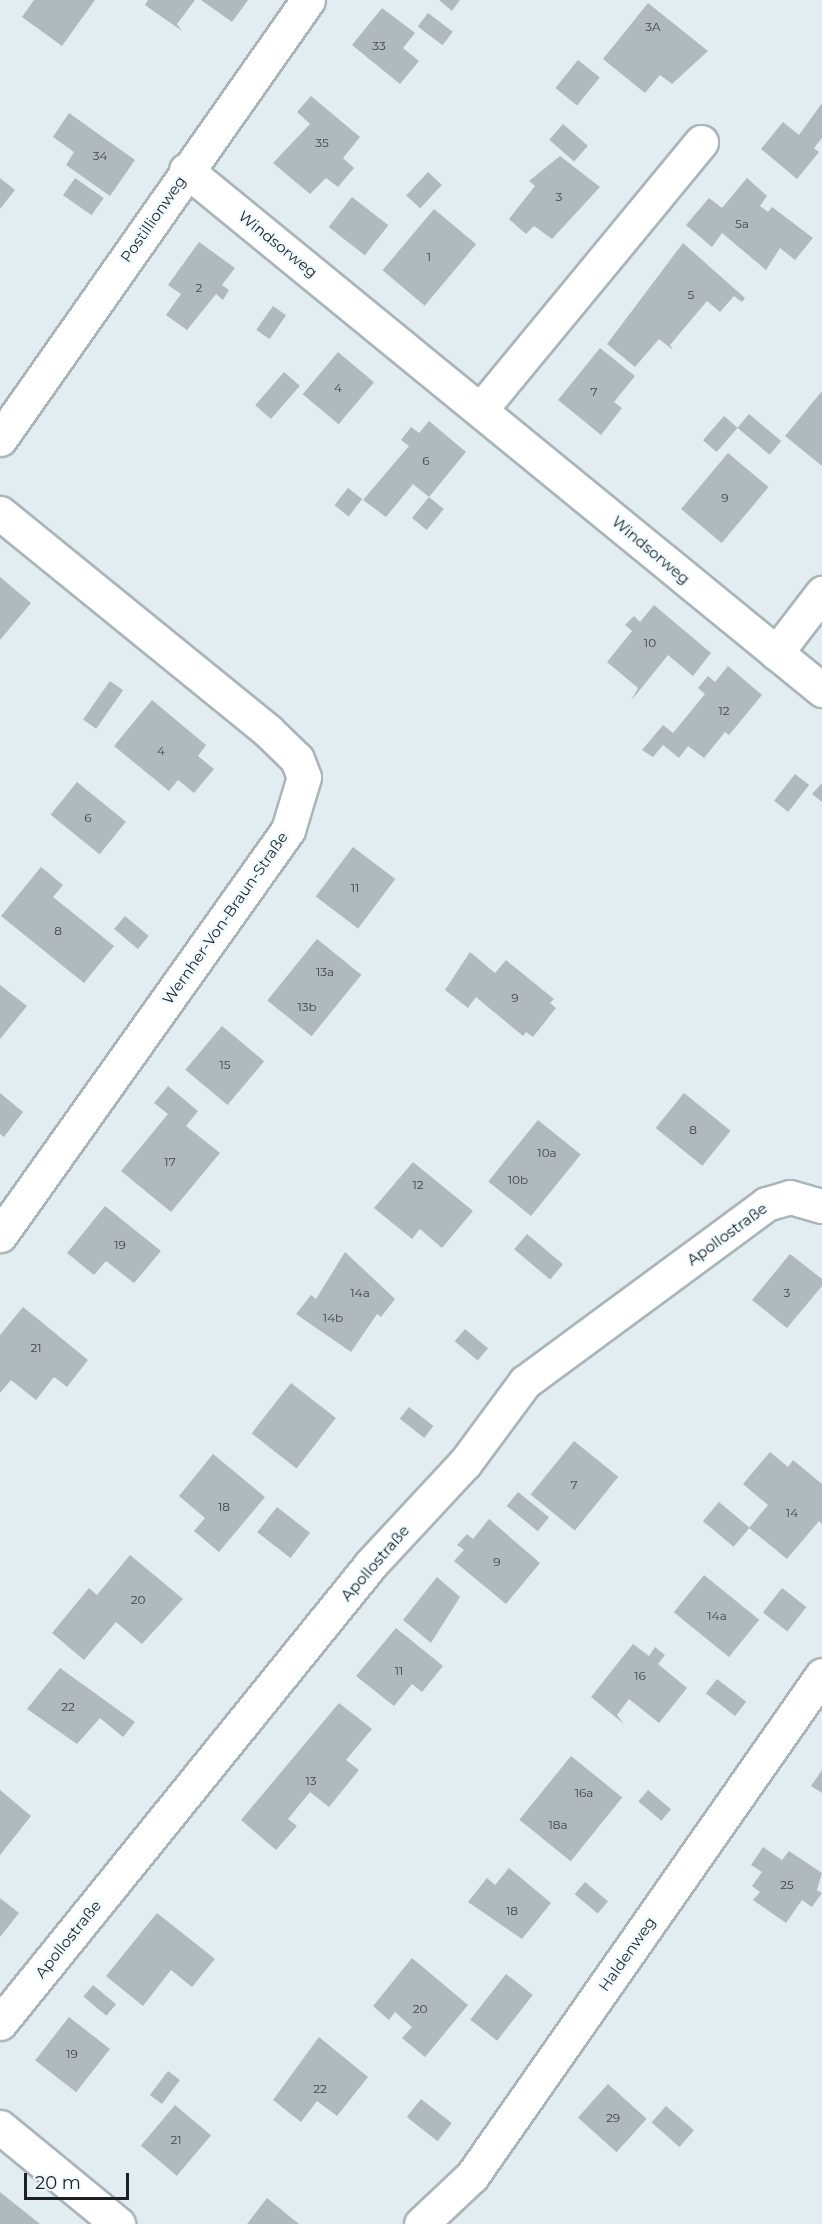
<!DOCTYPE html>
<html>
<head>
<meta charset="utf-8">
<style>
  body { margin:0 }
  #map { position:relative; width:822px; height:2224px; overflow:hidden; background:#e2edf2; font-family:Montserrat,sans-serif }
  div>[style] { position:absolute }
  .building>* { inset:0; background:#afb9be; transform-origin:0 0 }
  .roads { filter:drop-shadow(2px 0 #aab5ba) drop-shadow(-2px 0 #aab5ba) drop-shadow(0 2px #aab5ba) drop-shadow(0 -2px #aab5ba) }
  .minor>* { height:33px; margin:-16.5px; padding:0 16.5px; transform-origin:16.5px; border-radius:16.5px; background:#fff }
  span { translate:-50% -50%; white-space:nowrap; text-align:center; line-height:1.15; -webkit-text-stroke:4.5px #effaff; paint-order:stroke }
  .number-label { font-size:12px; color:#414648 }
  .number-label span { -webkit-text-stroke-width:0 }
  .street-label { font-size:15px; color:#1c2021 }
  .scale { position:absolute; left:24px; top:2173px; width:105px; height:27px; box-sizing:border-box; border:3px solid #1c2021; border-top:0; padding-left:8px; font-size:18px; line-height:21px; white-space:nowrap; color:#1c2021; -webkit-text-stroke:4px #effaff; paint-order:stroke }
</style>
</head>
<body>
<div id="map">
  <div class="building">
    <i style="clip-path:polygon(34px 0,95px 0,62px 46px,22px 17px)"></i>
    <i style="clip-path:polygon(148px 0,195px 0,177px 24px,182px 31px,145px 5px)"></i>
    <i style="clip-path:polygon(201px 0,248px 0,232px 22px)"></i>
    <i style="clip-path:polygon(439px 0,460px 0,452px 11px)"></i>
    <i style="clip-path:polygon(648px 3px,708px 51px,672px 84px,660px 75px,645px 93px,603px 59px)"></i>
    <i style="clip-path:polygon(382px 8px,415px 33px,403px 48px,419px 61px,400px 84px,352px 45px)"></i>
    <i style="left:428px;top:13px;width:31px;height:17px;rotate:37deg"></i>
    <i style="left:578px;top:60px;width:28px;height:36px;rotate:39deg"></i>
    <i style="clip-path:polygon(311px 96px,360px 137px,343px 158px,354px 168px,338px 187px,326px 178px,310px 194px,273px 163px,310px 124px,297px 112px)"></i>
    <i style="clip-path:polygon(822px 103px,822px 138px,814px 148px,819px 152px,797px 179px,761px 149px,783px 122px,799px 135px)"></i>
    <i style="clip-path:polygon(69px 113px,135px 160px,110px 196px,66px 165px,74px 152px,53px 137px)"></i>
    <i style="left:563px;top:124px;width:33px;height:21px;rotate:41deg"></i>
    <i style="clip-path:polygon(560px 156px,600px 187px,552px 239px,534px 226px,526px 234px,509px 219px,535px 186px,529px 181px)"></i>
    <i style="left:428px;top:172px;width:19px;height:32px;rotate:43deg"></i>
    <i style="clip-path:polygon(0 178px,15px 190px,0 209px)"></i>
    <i style="left:75px;top:178px;width:35px;height:21px;rotate:35deg"></i>
    <i style="clip-path:polygon(747px 178px,767px 196px,760px 206px,768px 212px,772px 207px,813px 238px,795px 260px,780px 248px,766px 270px,722px 233px,712px 247px,686px 225px,709px 198px,722px 208px)"></i>
    <i style="left:352px;top:197px;width:46px;height:38px;rotate:38deg"></i>
    <i style="left:434px;top:209px;width:55px;height:80px;rotate:40deg"></i>
    <i style="clip-path:polygon(199px 242px,235px 268px,222px 285px,229px 290px,223px 300px,216px 294px,187px 330px,166px 315px,181px 294px,168px 285px)"></i>
    <i style="clip-path:polygon(683px 243px,745px 298px,742px 302px,734px 296px,720px 312px,707px 301px,670px 345px,673px 350px,659px 339px,635px 367px,607px 344px)"></i>
    <i style="left:273px;top:306px;width:16px;height:29px;rotate:35deg"></i>
    <i style="clip-path:polygon(600px 348px,635px 376px,614px 402px,622px 408px,601px 435px,558px 400px)"></i>
    <i style="left:338px;top:352px;width:47px;height:55px;rotate:40deg"></i>
    <i style="left:284px;top:372px;width:21px;height:44px;rotate:41deg"></i>
    <i style="clip-path:polygon(822px 391px,822px 466px,785px 436px)"></i>
    <i style="left:749px;top:414px;width:42px;height:18px;rotate:40deg"></i>
    <i style="left:724px;top:416px;width:18px;height:32px;rotate:41deg"></i>
    <i style="clip-path:polygon(429px 421px,466px 452px,429px 497px,413px 484px,386px 517px,363px 500px,409px 446px,401px 440px,411px 427px,419px 433px)"></i>
    <i style="left:728px;top:453px;width:53px;height:73px;rotate:40deg"></i>
    <i style="left:348px;top:488px;width:18px;height:22px;rotate:38deg"></i>
    <i style="left:429px;top:497px;width:19px;height:27px;rotate:39deg"></i>
    <i style="clip-path:polygon(0 577px,31px 603px,0 640px)"></i>
    <i style="clip-path:polygon(654px 605px,711px 653px,693px 676px,668px 655px,631px 701px,638px 688px,607px 662px,632px 631px,625px 625px,634px 616px,640px 622px)"></i>
    <i style="clip-path:polygon(728px 666px,762px 695px,729px 735px,725px 732px,704px 758px,688px 746px,679px 758px,663px 745px,653px 757px,642px 750px,663px 725px,673px 733px,705px 694px,698px 688px,708px 676px,715px 682px)"></i>
    <i style="left:110px;top:681px;width:16px;height:47px;rotate:35deg"></i>
    <i style="clip-path:polygon(152px 700px,206px 745px,198px 756px,214px 769px,194px 793px,178px 780px,169px 791px,114px 746px)"></i>
    <i style="left:795px;top:774px;width:18px;height:34px;rotate:38deg"></i>
    <i style="left:77px;top:782px;width:63px;height:42px;rotate:39deg"></i>
    <i style="clip-path:polygon(822px 783px,822px 802px,812px 794px)"></i>
    <i style="left:353px;top:847px;width:53px;height:62px;rotate:37deg"></i>
    <i style="clip-path:polygon(41px 867px,63px 885px,53px 897px,114px 946px,84px 983px,1px 916px)"></i>
    <i style="left:125px;top:916px;width:31px;height:17px;rotate:40deg"></i>
    <i style="left:317px;top:939px;width:57px;height:79px;rotate:39deg"></i>
    <i style="clip-path:polygon(470px 952px,495px 973px,506px 960px,554px 999px,550px 1003px,556px 1008px,533px 1037px,526px 1032px,523px 1036px,476px 997px,468px 1008px,445px 990px)"></i>
    <i style="clip-path:polygon(0 985px,27px 1006px,0 1039px)"></i>
    <i style="left:222px;top:1026px;width:55px;height:57px;rotate:40deg"></i>
    <i style="clip-path:polygon(168px 1086px,198px 1111px,186px 1126px,220px 1153px,171px 1212px,121px 1171px,168px 1114px,154px 1103px)"></i>
    <i style="clip-path:polygon(0 1093px,23px 1112px,4px 1137px,0 1134px)"></i>
    <i style="left:684px;top:1093px;width:60px;height:45px;rotate:39deg"></i>
    <i style="left:538px;top:1120px;width:55px;height:79px;rotate:39deg"></i>
    <i style="clip-path:polygon(413px 1162px,473px 1211px,442px 1248px,420px 1229px,412px 1239px,374px 1208px)"></i>
    <i style="clip-path:polygon(105px 1206px,161px 1251px,134px 1283px,106px 1261px,94px 1275px,67px 1253px)"></i>
    <i style="left:527px;top:1234px;width:47px;height:20px;rotate:40deg"></i>
    <i style="clip-path:polygon(345px 1252px,395px 1299px,381px 1317px,377px 1314px,351px 1352px,296px 1314px,311px 1295px,316px 1299px)"></i>
    <i style="clip-path:polygon(790px 1254px,822px 1279px,822px 1286px,787px 1328px,752px 1300px)"></i>
    <i style="clip-path:polygon(23px 1307px,88px 1360px,67px 1387px,54px 1377px,36px 1400px,11px 1380px,0 1393px,0 1335px)"></i>
    <i style="left:465px;top:1329px;width:30px;height:16px;rotate:40deg"></i>
    <i style="left:291px;top:1383px;width:57px;height:64px;rotate:38deg"></i>
    <i style="left:409px;top:1407px;width:31px;height:15px;rotate:38deg"></i>
    <i style="left:574px;top:1441px;width:57px;height:69px;rotate:39deg"></i>
    <i style="clip-path:polygon(770px 1452px,788px 1467px,793px 1460px,822px 1484px,822px 1524px,819px 1521px,787px 1559px,749px 1528px,768px 1505px,743px 1484px)"></i>
    <i style="clip-path:polygon(213px 1454px,265px 1497px,219px 1552px,194px 1531px,205px 1518px,179px 1496px)"></i>
    <i style="left:518px;top:1492px;width:40px;height:18px;rotate:39deg"></i>
    <i style="left:719px;top:1502px;width:40px;height:25px;rotate:40deg"></i>
    <i style="left:277px;top:1507px;width:42px;height:32px;rotate:38deg"></i>
    <i style="clip-path:polygon(489px 1519px,540px 1563px,506px 1604px,454px 1561px,464px 1550px,457px 1545px,467px 1534px,473px 1539px)"></i>
    <i style="clip-path:polygon(130px 1555px,183px 1599px,142px 1644px,116px 1622px,84px 1660px,52px 1633px,89px 1588px,97px 1595px)"></i>
    <i style="left:704px;top:1575px;width:71px;height:48px;rotate:39deg"></i>
    <i style="clip-path:polygon(437px 1577px,460px 1597px,431px 1643px,403px 1620px)"></i>
    <i style="left:782px;top:1588px;width:31px;height:31px;rotate:38deg"></i>
    <i style="clip-path:polygon(396px 1628px,443px 1666px,422px 1692px,412px 1684px,394px 1706px,356px 1676px)"></i>
    <i style="clip-path:polygon(633px 1644px,649px 1656px,655px 1647px,665px 1655px,658px 1664px,687px 1688px,659px 1723px,629px 1699px,617px 1715px,624px 1724px,591px 1697px)"></i>
    <i style="clip-path:polygon(60px 1668px,135px 1722px,123px 1737px,100px 1718px,77px 1744px,27px 1709px)"></i>
    <i style="left:717px;top:1679px;width:37px;height:18px;rotate:38deg"></i>
    <i style="clip-path:polygon(339px 1703px,372px 1729px,346px 1760px,359px 1770px,329px 1807px,310px 1792px,288px 1819px,297px 1826px,276px 1850px,241px 1820px)"></i>
    <i style="left:571px;top:1756px;width:66px;height:82px;rotate:39deg"></i>
    <i style="clip-path:polygon(822px 1770px,822px 1793px,811px 1786px)"></i>
    <i style="clip-path:polygon(0 1790px,31px 1816px,0 1855px)"></i>
    <i style="left:648px;top:1790px;width:30px;height:15px;rotate:40deg"></i>
    <i style="clip-path:polygon(763px 1847px,782px 1860px,789px 1851px,822px 1873px,817px 1890px,822px 1893px,812px 1907px,802px 1900px,786px 1923px,753px 1900px,760px 1892px,752px 1886px,762px 1872px,751px 1865px)"></i>
    <i style="clip-path:polygon(509px 1868px,551px 1903px,522px 1939px,468px 1902px,487px 1878px,495px 1885px)"></i>
    <i style="left:585px;top:1882px;width:30px;height:16px;rotate:40deg"></i>
    <i style="clip-path:polygon(0 1898px,19px 1913px,0 1937px)"></i>
    <i style="clip-path:polygon(157px 1913px,215px 1959px,192px 1987px,171px 1970px,143px 2006px,106px 1976px)"></i>
    <i style="clip-path:polygon(412px 1958px,468px 2005px,425px 2057px,402px 2038px,412px 2027px,395px 2012px,389px 2020px,373px 2006px)"></i>
    <i style="left:506px;top:1974px;width:34px;height:58px;rotate:38deg"></i>
    <i style="left:93px;top:1985px;width:30px;height:15px;rotate:40deg"></i>
    <i style="left:69px;top:2017px;width:52px;height:55px;rotate:38deg"></i>
    <i style="clip-path:polygon(319px 2037px,368px 2077px,337px 2116px,317px 2101px,301px 2122px,273px 2100px)"></i>
    <i style="left:168px;top:2071px;width:15px;height:30px;rotate:37deg"></i>
    <i style="left:608px;top:2084px;width:52px;height:45px;rotate:42deg"></i>
    <i style="left:421px;top:2099px;width:39px;height:23px;rotate:38deg"></i>
    <i style="left:175px;top:2105px;width:47px;height:53px;rotate:40deg"></i>
    <i style="left:666px;top:2106px;width:37px;height:22px;rotate:41deg"></i>
    <i style="clip-path:polygon(0 2192px,40px 2224px,0 2224px)"></i>
    <i style="clip-path:polygon(267px 2198px,299px 2224px,247px 2224px)"></i>
  </div>
  <div class="roads">
    <div class="minor">
      <i style="left:186px;top:170px;width:822px;rotate:39.27deg"></i>
      <i style="left:481px;top:409px;width:346px;rotate:-50.5deg"></i>
      <i style="left:0;top:439px;width:536px;rotate:-54.95deg"></i>
      <i style="left:0;top:513px;width:345px;rotate:39.1deg"></i>
      <i style="left:268px;top:731px;width:40px;rotate:44deg"></i>
      <i style="left:297px;top:759px;width:19px;rotate:69deg"></i>
      <i style="left:304px;top:777px;width:55px;rotate:106.8deg"></i>
      <i style="left:288px;top:830px;width:497px;rotate:125.4deg"></i>
      <i style="left:776px;top:653px;width:76px;rotate:-52.5deg"></i>
      <i style="left:0;top:2023px;width:590px;rotate:-51.05deg"></i>
      <i style="left:371px;top:1564px;width:138px;rotate:-47.1deg"></i>
      <i style="left:465px;top:1463px;width:101px;rotate:-53.5deg"></i>
      <i style="left:525px;top:1382px;width:300px;rotate:-36.4deg"></i>
      <i style="left:766px;top:1204px;width:25px;rotate:-16deg"></i>
      <i style="left:790px;top:1197px;width:33px;rotate:16deg"></i>
      <i style="left:0;top:2127px;width:153px;rotate:39.4deg"></i>
      <i style="left:421px;top:2224px;width:70px;rotate:-43.3deg"></i>
      <i style="left:472px;top:2176px;width:611px;rotate:-55.06deg"></i>
    </div>
  </div>
  <div class="number-label">
    <span style="left:653px;top:27px">3A</span>
    <span style="left:379px;top:46px">33</span>
    <span style="left:322px;top:143px">35</span>
    <span style="left:100px;top:156px">34</span>
    <span style="left:559px;top:197px">3</span>
    <span style="left:742px;top:224px">5a</span>
    <span style="left:429px;top:257px">1</span>
    <span style="left:199px;top:288px">2</span>
    <span style="left:691px;top:295px">5</span>
    <span style="left:338px;top:388px">4</span>
    <span style="left:594px;top:392px">7</span>
    <span style="left:426px;top:461px">6</span>
    <span style="left:725px;top:498px">9</span>
    <span style="left:650px;top:643px">10</span>
    <span style="left:724px;top:711px">12</span>
    <span style="left:161px;top:751px">4</span>
    <span style="left:88px;top:818px">6</span>
    <span style="left:355px;top:888px">11</span>
    <span style="left:58px;top:931px">8</span>
    <span style="left:325px;top:972px">13a</span>
    <span style="left:515px;top:998px">9</span>
    <span style="left:307px;top:1007px">13b</span>
    <span style="left:225px;top:1065px">15</span>
    <span style="left:693px;top:1130px">8</span>
    <span style="left:547px;top:1153px">10a</span>
    <span style="left:170px;top:1162px">17</span>
    <span style="left:518px;top:1180px">10b</span>
    <span style="left:418px;top:1185px">12</span>
    <span style="left:120px;top:1245px">19</span>
    <span style="left:360px;top:1293px">14a</span>
    <span style="left:787px;top:1293px">3</span>
    <span style="left:333px;top:1318px">14b</span>
    <span style="left:36px;top:1348px">21</span>
    <span style="left:574px;top:1485px">7</span>
    <span style="left:224px;top:1507px">18</span>
    <span style="left:792px;top:1513px">14</span>
    <span style="left:497px;top:1562px">9</span>
    <span style="left:138px;top:1600px">20</span>
    <span style="left:717px;top:1616px">14a</span>
    <span style="left:399px;top:1671px">11</span>
    <span style="left:640px;top:1676px">16</span>
    <span style="left:68px;top:1707px">22</span>
    <span style="left:311px;top:1781px">13</span>
    <span style="left:584px;top:1793px">16a</span>
    <span style="left:558px;top:1825px">18a</span>
    <span style="left:787px;top:1885px">25</span>
    <span style="left:512px;top:1911px">18</span>
    <span style="left:420px;top:2009px">20</span>
    <span style="left:72px;top:2054px">19</span>
    <span style="left:320px;top:2089px">22</span>
    <span style="left:613px;top:2118px">29</span>
    <span style="left:176px;top:2140px">21</span>
  </div>
  <div class="street-label">
    <span style="left:153px;top:219px;rotate:-55deg">Postillionweg</span>
    <span style="left:278px;top:244px;rotate:39deg">Windsorweg</span>
    <span style="left:651px;top:550px;rotate:40deg">Windsorweg</span>
    <span style="left:225px;top:918px;rotate:-55deg">Wernher-Von-Braun-Straße</span>
    <span style="left:727px;top:1234px;rotate:-36deg">Apollostraße</span>
    <span style="left:375px;top:1563px;rotate:-49deg">Apollostraße</span>
    <span style="left:68px;top:1939px;rotate:-51deg">Apollostraße</span>
    <span style="left:627px;top:1954px;rotate:-55deg">Haldenweg</span>
  </div>
  <div class="scale">20 m</div>
</div>
</body>
</html>
